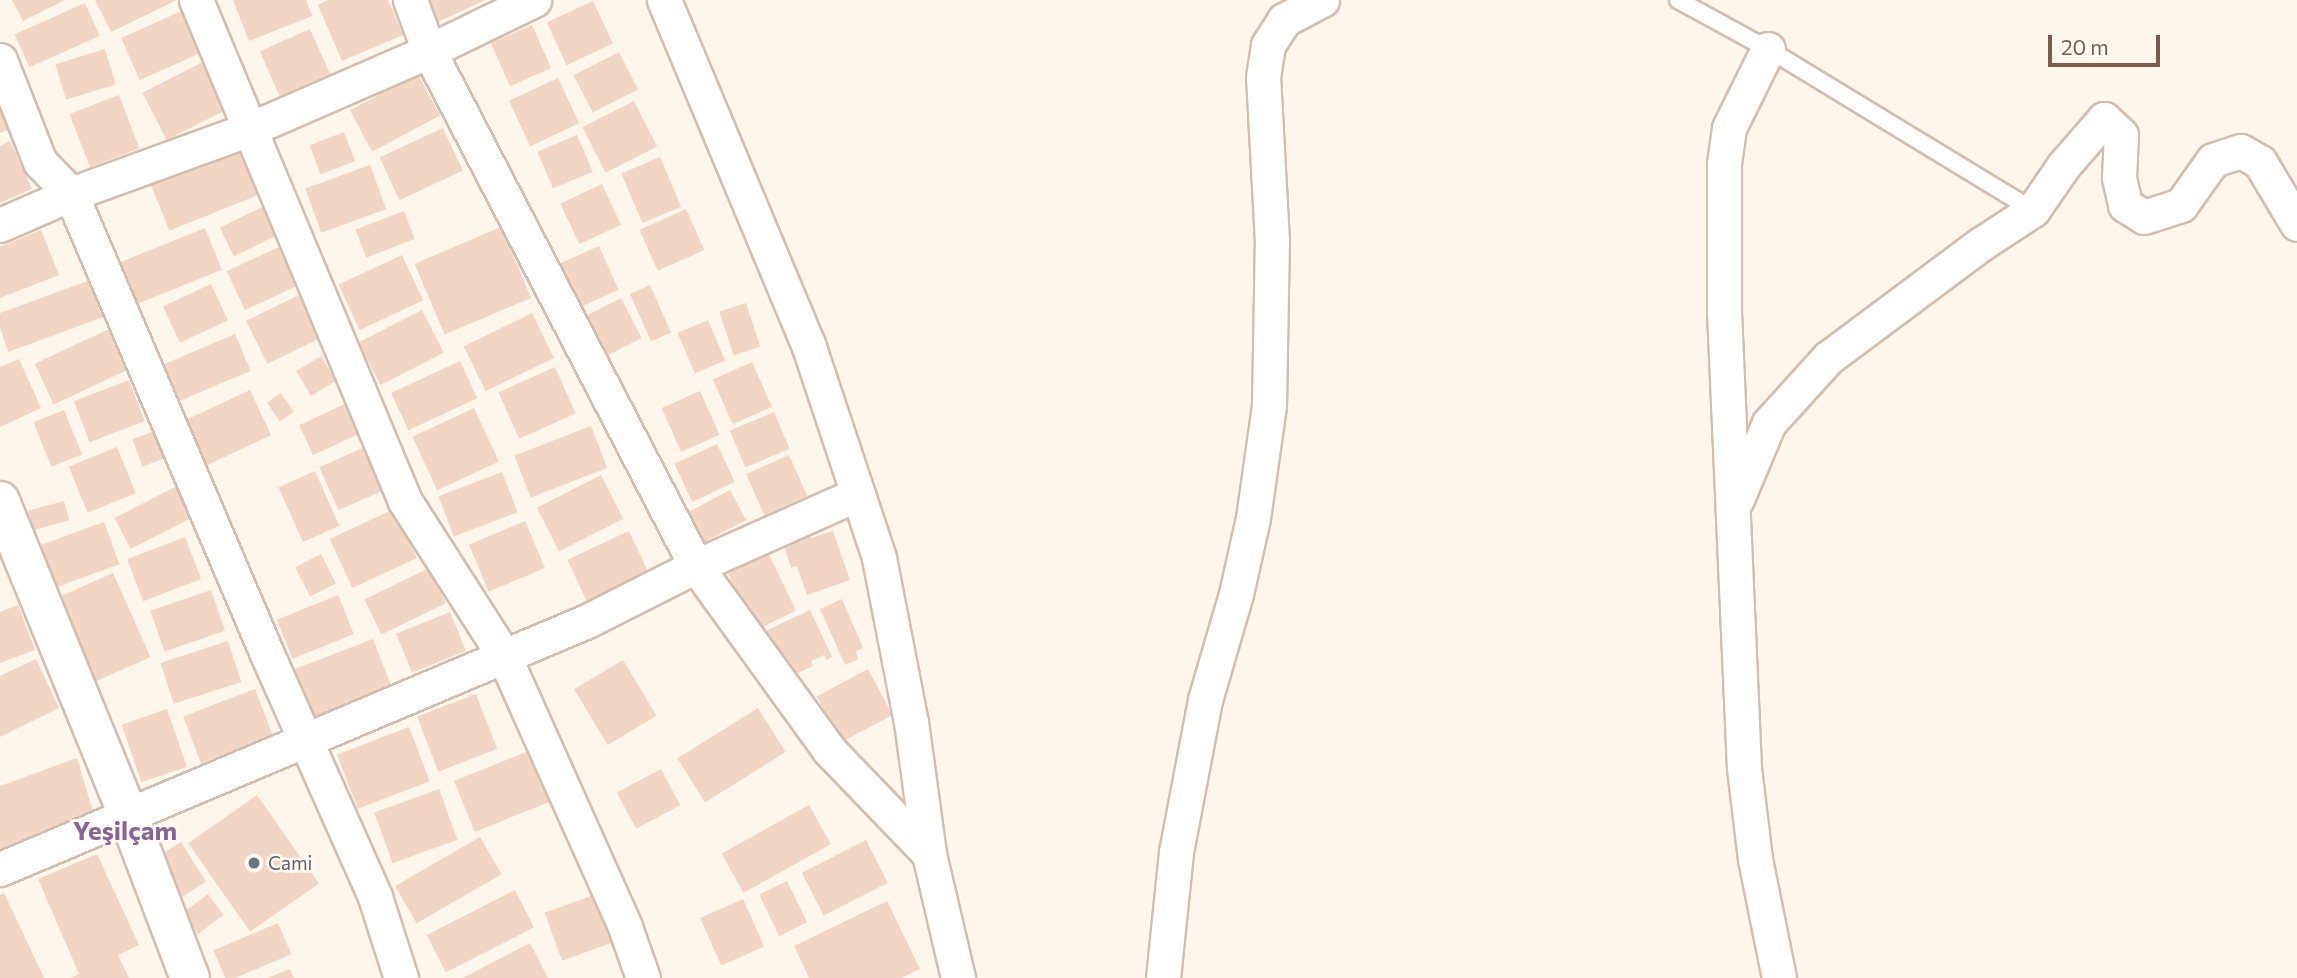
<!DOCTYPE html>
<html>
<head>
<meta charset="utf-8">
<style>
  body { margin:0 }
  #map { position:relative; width:2297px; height:978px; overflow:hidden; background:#fdf6ec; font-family:Commissioner,sans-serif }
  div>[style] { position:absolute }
  .building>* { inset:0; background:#f3d5c3; transform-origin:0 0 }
  .roads { filter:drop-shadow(2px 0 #d1beb0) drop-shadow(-2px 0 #d1beb0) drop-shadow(0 2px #d1beb0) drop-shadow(0 -2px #d1beb0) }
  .lane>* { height:16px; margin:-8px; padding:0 8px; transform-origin:8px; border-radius:8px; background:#fff }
  .street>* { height:33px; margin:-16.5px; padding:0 16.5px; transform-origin:16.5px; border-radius:16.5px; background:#fff }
  .secondary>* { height:38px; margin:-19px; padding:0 19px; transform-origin:19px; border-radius:19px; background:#fff }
  .dots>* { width:19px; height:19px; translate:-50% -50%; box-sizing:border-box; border:4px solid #fffaf3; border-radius:50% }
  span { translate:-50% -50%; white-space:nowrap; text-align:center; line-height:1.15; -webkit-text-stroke:5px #fffaf3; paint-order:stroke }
  .worship-label { font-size:19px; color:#5b616d }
  .left { translate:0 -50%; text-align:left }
  .district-label { font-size:26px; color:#846695; font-weight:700 }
  .scale { position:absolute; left:2048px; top:35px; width:112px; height:32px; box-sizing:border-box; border:4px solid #7a5c4d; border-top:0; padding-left:9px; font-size:21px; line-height:24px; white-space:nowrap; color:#7a5c4d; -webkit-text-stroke:5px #fffaf3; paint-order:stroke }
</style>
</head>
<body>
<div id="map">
  <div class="building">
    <i style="clip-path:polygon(12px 0,65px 0,23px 21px)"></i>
    <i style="clip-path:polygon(95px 0,177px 0,111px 32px)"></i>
    <i style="clip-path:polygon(233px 0,306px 0,312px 16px,249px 41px)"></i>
    <i style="clip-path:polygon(328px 0,388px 0,403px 35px,342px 61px,318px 5px)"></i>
    <i style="clip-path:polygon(428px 0,485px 0,438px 22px)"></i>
    <i style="left:593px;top:1px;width:47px;height:51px;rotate:65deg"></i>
    <i style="left:85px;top:3px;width:36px;height:77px;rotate:66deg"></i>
    <i style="left:184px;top:10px;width:46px;height:69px;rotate:66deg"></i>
    <i style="left:532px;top:25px;width:47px;height:45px;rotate:66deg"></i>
    <i style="left:310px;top:29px;width:49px;height:55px;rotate:66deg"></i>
    <i style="left:105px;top:49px;width:37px;height:52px;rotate:73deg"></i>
    <i style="left:619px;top:52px;width:42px;height:51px;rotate:63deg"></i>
    <i style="left:203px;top:62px;width:53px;height:68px;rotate:63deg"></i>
    <i style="left:418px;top:74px;width:47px;height:77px;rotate:62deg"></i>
    <i style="left:558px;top:78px;width:50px;height:54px;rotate:65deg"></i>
    <i style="left:119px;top:95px;width:57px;height:53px;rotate:69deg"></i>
    <i style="left:634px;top:101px;width:51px;height:58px;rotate:63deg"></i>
    <i style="clip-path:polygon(0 110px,8px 130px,0 133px)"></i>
    <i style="left:443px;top:128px;width:47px;height:70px;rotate:65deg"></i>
    <i style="left:344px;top:132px;width:31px;height:37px;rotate:69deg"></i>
    <i style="left:577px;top:135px;width:40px;height:43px;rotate:67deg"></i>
    <i style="clip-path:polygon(10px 141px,32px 189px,0 203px,0 146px)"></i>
    <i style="left:238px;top:147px;width:52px;height:95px;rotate:68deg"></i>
    <i style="left:660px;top:157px;width:54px;height:42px;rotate:67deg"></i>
    <i style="left:370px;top:165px;width:47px;height:69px;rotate:70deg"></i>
    <i style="left:602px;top:184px;width:45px;height:46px;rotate:65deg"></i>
    <i style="left:262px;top:207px;width:32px;height:47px;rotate:64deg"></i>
    <i style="left:686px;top:209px;width:45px;height:51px;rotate:66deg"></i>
    <i style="left:404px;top:211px;width:30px;height:52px;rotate:69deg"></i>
    <i style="left:501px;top:227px;width:77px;height:94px;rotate:67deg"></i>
    <i style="left:205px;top:228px;width:45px;height:103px;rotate:68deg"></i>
    <i style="clip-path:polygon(41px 230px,59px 275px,0 298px,0 247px)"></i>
    <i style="left:283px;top:245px;width:43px;height:62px;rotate:65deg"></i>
    <i style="left:599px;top:246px;width:48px;height:47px;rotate:66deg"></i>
    <i style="left:402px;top:255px;width:50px;height:70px;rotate:65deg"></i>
    <i style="clip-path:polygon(93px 279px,106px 316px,8px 352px,0 327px,0 313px)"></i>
    <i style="left:211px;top:284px;width:40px;height:53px;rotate:65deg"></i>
    <i style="left:650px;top:285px;width:52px;height:22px;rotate:66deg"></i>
    <i style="left:301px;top:294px;width:48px;height:61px;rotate:64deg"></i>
    <i style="left:621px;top:298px;width:45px;height:48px;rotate:63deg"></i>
    <i style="left:746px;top:303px;width:46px;height:28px;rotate:72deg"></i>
    <i style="left:422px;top:310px;width:48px;height:71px;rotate:63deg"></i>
    <i style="left:532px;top:313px;width:50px;height:76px;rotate:64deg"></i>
    <i style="left:708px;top:320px;width:44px;height:33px;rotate:67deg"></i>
    <i style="left:109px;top:329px;width:45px;height:82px;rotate:65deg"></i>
    <i style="left:235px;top:334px;width:40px;height:78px;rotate:67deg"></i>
    <i style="left:321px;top:356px;width:29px;height:29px;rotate:59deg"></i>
    <i style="clip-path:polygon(19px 359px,41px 408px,0 427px,0 367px)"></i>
    <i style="left:460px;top:361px;width:41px;height:76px;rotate:65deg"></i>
    <i style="left:752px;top:362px;width:49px;height:43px;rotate:66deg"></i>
    <i style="left:555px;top:367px;width:51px;height:62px;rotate:66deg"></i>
    <i style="left:129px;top:380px;width:44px;height:59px;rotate:69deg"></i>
    <i style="left:250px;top:390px;width:50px;height:72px;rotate:65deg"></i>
    <i style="left:700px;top:391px;width:48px;height:42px;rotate:66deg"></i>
    <i style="left:281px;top:393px;width:23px;height:17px;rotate:56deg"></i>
    <i style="left:349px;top:402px;width:33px;height:55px;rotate:65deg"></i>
    <i style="left:474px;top:408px;width:59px;height:68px;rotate:65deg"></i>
    <i style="left:64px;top:410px;width:48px;height:33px;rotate:68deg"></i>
    <i style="left:774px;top:412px;width:40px;height:48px;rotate:67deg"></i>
    <i style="left:591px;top:426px;width:45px;height:82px;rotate:69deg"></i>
    <i style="left:155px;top:431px;width:29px;height:24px;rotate:70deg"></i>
    <i style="left:717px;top:444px;width:42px;height:47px;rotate:65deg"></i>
    <i style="left:117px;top:447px;width:50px;height:52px;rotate:68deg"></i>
    <i style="left:365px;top:447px;width:47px;height:50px;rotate:66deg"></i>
    <i style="left:789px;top:455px;width:45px;height:47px;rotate:66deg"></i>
    <i style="left:315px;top:471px;width:60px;height:40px;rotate:66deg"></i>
    <i style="left:502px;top:472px;width:43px;height:68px;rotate:69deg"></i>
    <i style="left:601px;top:475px;width:49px;height:72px;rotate:63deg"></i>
    <i style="left:177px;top:486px;width:35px;height:70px;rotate:63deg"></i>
    <i style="left:730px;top:490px;width:34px;height:47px;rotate:62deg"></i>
    <i style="left:64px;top:501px;width:20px;height:37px;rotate:75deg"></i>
    <i style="left:394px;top:509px;width:54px;height:71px;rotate:65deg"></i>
    <i style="left:525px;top:521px;width:51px;height:61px;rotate:67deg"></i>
    <i style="left:104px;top:522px;width:45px;height:68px;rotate:70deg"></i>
    <i style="left:629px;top:531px;width:47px;height:68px;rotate:65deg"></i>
    <i style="clip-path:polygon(833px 531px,850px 580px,807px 595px,797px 566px,791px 568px,783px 543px,809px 534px,811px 538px)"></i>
    <i style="left:185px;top:537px;width:45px;height:62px;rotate:69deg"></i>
    <i style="left:768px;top:553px;width:64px;height:45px;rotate:64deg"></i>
    <i style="left:321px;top:554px;width:33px;height:29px;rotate:63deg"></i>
    <i style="left:429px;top:568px;width:39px;height:72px;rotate:64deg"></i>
    <i style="left:113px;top:573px;width:92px;height:63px;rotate:66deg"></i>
    <i style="left:211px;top:590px;width:43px;height:64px;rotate:71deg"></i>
    <i style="left:338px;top:595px;width:42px;height:66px;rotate:68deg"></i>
    <i style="clip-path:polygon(842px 599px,863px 648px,856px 651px,858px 659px,845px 665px,820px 609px)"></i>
    <i style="clip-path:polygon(18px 605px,35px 650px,0 663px,0 612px)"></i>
    <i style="clip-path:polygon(810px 610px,832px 657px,826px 660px,824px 655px,811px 661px,813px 666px,785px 679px,763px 632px)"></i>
    <i style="left:450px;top:612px;width:42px;height:58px;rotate:68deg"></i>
    <i style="left:373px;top:639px;width:56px;height:88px;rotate:69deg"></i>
    <i style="left:228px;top:641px;width:43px;height:71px;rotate:72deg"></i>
    <i style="clip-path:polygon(36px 659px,59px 708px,0 737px,0 676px)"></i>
    <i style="left:623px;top:660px;width:65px;height:57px;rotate:59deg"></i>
    <i style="left:868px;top:669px;width:52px;height:58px;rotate:62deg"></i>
    <i style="left:255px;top:689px;width:50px;height:77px;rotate:69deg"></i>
    <i style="left:476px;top:694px;width:59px;height:63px;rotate:69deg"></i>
    <i style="left:758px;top:708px;width:52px;height:95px;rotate:58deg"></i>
    <i style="left:167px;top:709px;width:61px;height:48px;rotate:71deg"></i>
    <i style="left:409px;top:727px;width:58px;height:77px;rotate:69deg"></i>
    <i style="left:531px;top:750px;width:55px;height:83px;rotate:68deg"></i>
    <i style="clip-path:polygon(77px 758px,94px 815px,0 851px,0 786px)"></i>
    <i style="left:661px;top:769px;width:41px;height:50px;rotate:62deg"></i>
    <i style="left:439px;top:789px;width:54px;height:69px;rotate:70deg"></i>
    <i style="left:257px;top:795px;width:108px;height:84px;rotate:55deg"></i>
    <i style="left:809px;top:805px;width:45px;height:100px;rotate:61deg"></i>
    <i style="left:480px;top:837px;width:43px;height:98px;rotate:60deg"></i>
    <i style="left:866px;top:840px;width:48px;height:72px;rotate:63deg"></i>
    <i style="left:181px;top:842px;width:47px;height:28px;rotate:58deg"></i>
    <i style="clip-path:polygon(97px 854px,139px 945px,118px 955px,129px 978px,71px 978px,79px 974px,38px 879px)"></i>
    <i style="left:787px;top:881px;width:46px;height:31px;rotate:64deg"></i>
    <i style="left:515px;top:890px;width:42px;height:99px;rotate:63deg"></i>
    <i style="left:602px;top:892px;width:51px;height:61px;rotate:70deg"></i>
    <i style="clip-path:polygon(4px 893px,30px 948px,44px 978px,0 978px,0 895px)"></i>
    <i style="left:208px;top:894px;width:26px;height:32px;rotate:53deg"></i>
    <i style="left:743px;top:899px;width:52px;height:47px;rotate:66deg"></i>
    <i style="clip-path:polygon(887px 901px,920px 969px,901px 978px,809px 978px,794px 946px)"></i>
    <i style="left:278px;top:923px;width:34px;height:70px;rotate:67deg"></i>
    <i style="clip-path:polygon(530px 943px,548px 978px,463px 978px)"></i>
    <i style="clip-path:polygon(290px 969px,294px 978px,267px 978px)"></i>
  </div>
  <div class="roads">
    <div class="lane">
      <i style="left:1678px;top:0;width:102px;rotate:28.6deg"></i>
      <i style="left:1768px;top:49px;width:310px;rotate:31.3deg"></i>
    </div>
    <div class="street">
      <i style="left:196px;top:0;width:543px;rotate:67.36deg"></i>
      <i style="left:405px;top:501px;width:184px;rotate:57.4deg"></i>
      <i style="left:504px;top:656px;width:297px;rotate:65.9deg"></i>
      <i style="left:625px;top:927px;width:54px;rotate:70.6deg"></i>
      <i style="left:410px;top:0;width:54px;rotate:69.6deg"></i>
      <i style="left:429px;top:51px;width:580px;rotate:62.6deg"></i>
      <i style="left:696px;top:566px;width:227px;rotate:54.1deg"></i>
      <i style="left:829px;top:750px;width:144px;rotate:46.1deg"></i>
      <i style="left:664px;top:0;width:373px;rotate:67.3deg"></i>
      <i style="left:808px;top:344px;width:225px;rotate:71.6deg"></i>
      <i style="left:879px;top:558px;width:167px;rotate:79deg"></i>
      <i style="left:911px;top:722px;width:133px;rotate:82.2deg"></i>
      <i style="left:929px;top:854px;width:127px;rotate:76.8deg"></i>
      <i style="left:1768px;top:49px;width:88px;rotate:116.3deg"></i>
      <i style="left:1729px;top:128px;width:37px;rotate:98deg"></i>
      <i style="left:1724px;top:165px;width:146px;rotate:90deg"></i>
      <i style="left:1724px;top:311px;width:457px;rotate:87.5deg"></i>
      <i style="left:1744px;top:768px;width:92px;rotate:83.1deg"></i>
      <i style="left:1755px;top:859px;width:121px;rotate:78.6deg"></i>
      <i style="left:0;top:60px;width:110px;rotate:68.6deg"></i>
      <i style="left:40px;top:162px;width:45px;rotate:45.9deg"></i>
      <i style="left:71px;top:194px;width:500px;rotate:66.92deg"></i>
      <i style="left:267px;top:654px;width:266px;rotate:66deg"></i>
      <i style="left:375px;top:897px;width:85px;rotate:72.2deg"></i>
      <i style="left:0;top:225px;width:77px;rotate:-23.6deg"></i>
      <i style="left:71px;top:194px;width:190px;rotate:-20deg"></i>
      <i style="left:250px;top:129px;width:195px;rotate:-23.5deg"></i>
      <i style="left:429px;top:51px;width:117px;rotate:-25.9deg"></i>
      <i style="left:1737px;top:499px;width:82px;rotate:-67.2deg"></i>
      <i style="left:1769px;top:423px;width:88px;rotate:-47.8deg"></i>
      <i style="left:1828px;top:358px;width:191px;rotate:-36.7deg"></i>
      <i style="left:1981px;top:244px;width:62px;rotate:-33.2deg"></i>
      <i style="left:2033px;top:210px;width:55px;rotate:-55.4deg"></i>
      <i style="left:2064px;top:165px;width:61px;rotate:-49deg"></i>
      <i style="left:2104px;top:119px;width:23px;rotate:43deg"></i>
      <i style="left:2121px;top:135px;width:43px;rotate:92.7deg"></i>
      <i style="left:2119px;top:178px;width:28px;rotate:77deg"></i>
      <i style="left:2125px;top:205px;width:22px;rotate:32deg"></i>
      <i style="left:2144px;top:217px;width:39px;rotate:-18deg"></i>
      <i style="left:2181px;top:205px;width:55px;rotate:-54.6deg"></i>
      <i style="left:2213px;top:160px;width:29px;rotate:-18deg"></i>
      <i style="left:2241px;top:151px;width:22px;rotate:30deg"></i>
      <i style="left:2260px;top:162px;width:72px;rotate:59.2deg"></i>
      <i style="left:0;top:869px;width:637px;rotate:-22.9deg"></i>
      <i style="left:587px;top:621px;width:122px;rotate:-26.8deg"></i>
      <i style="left:696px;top:566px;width:177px;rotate:-24deg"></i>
      <i style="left:1163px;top:978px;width:127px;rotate:-84.1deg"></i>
      <i style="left:1176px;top:852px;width:155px;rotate:-79.2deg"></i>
      <i style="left:1205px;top:700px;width:110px;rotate:-73.7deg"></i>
      <i style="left:1236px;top:594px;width:78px;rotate:-77.4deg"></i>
      <i style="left:1253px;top:518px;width:113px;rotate:-81.9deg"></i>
      <i style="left:1269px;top:406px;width:164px;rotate:-89deg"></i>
      <i style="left:1272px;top:242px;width:165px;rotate:-93.1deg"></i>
      <i style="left:1263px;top:77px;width:32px;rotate:-81deg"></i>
      <i style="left:1268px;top:45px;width:30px;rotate:-57deg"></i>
      <i style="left:1284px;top:20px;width:43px;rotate:-27.8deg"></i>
    </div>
    <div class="secondary">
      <i style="left:0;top:501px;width:339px;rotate:67.8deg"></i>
      <i style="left:128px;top:815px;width:174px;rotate:69.2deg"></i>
    </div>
  </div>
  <div class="dots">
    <i style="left:254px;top:863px;background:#6b7280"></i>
  </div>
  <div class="worship-label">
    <span class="left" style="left:268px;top:863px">Cami</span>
  </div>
  <div class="district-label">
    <span style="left:125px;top:830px">Yeşilçam</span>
  </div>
  <div class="scale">20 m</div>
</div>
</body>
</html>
